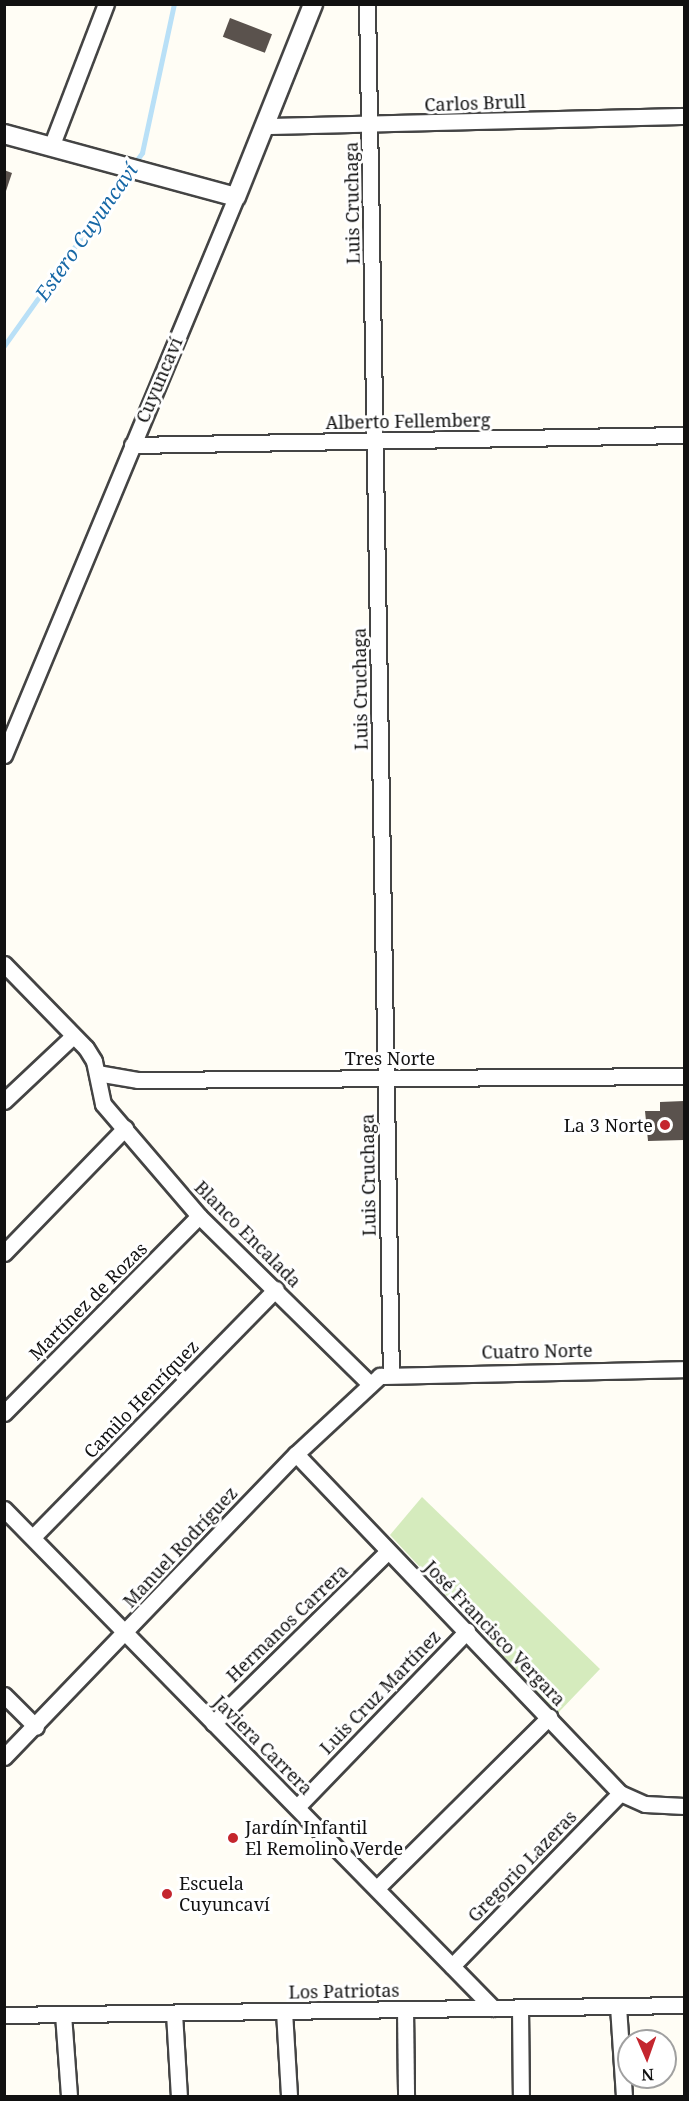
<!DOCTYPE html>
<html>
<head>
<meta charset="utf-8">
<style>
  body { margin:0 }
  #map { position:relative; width:689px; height:2101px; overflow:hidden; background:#fffdf5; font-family:"Noto Serif",serif }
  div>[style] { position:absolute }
  .green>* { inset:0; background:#d5ebbd }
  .stream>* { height:4.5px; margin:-2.25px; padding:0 2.25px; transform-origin:2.25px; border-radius:2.25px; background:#b9e0f7 }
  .building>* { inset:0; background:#5a524d; transform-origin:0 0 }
  .roads { filter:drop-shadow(2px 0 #444) drop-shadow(-2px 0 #444) drop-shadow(0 2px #444) drop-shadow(0 -2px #444) }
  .minor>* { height:15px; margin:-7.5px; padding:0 7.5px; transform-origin:7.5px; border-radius:7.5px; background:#fff }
  .tertiary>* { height:18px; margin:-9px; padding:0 9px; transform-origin:9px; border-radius:9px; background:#fff }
  .dots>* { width:16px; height:16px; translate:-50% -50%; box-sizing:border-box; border:3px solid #fff; border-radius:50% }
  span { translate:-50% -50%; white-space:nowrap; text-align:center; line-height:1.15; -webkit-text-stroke:6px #fff; paint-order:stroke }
  .street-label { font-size:18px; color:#111 }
  .poi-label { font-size:18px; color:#111 }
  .right { translate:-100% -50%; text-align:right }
  .left { translate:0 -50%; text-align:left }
  .water-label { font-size:20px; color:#1768a6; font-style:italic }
  .frame { position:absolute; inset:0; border:6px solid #111; pointer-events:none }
  .north { position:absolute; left:617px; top:2029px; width:60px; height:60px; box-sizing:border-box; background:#fff; border:2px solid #a0a0a0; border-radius:50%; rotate:178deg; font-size:16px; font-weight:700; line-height:24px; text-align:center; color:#111 }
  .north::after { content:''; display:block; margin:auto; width:21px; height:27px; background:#c4262e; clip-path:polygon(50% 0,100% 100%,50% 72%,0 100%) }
</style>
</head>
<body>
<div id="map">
  <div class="green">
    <i style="clip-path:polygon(422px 1497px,600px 1669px,557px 1714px,390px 1535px)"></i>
  </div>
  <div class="stream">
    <i style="left:133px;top:165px;width:15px;rotate:-53deg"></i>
    <i style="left:142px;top:153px;width:152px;rotate:-77.9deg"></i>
    <i style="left:4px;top:346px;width:214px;rotate:-54.5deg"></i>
  </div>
  <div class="building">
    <i style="left:230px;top:18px;width:45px;height:20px;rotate:21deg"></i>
    <i style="clip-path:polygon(4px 170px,12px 173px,5px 194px,4px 193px)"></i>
    <i style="clip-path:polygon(684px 1101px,684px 1140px,648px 1141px,645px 1111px,660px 1111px,660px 1102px)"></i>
  </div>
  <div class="roads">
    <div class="minor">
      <i style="left:367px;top:4px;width:1369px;rotate:89deg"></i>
      <i style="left:267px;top:126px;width:417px;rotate:-1.4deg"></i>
      <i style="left:51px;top:147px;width:153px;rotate:-69deg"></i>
      <i style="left:132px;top:445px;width:552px;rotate:-1.04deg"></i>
      <i style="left:4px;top:755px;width:604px;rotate:-67.42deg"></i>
      <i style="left:4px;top:964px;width:117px;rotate:45.7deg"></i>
      <i style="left:86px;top:1048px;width:15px;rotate:58deg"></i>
      <i style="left:94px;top:1061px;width:44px;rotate:78.2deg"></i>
      <i style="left:103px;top:1104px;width:148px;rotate:49.4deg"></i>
      <i style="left:199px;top:1216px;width:238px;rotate:44.5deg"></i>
      <i style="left:97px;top:1073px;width:42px;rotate:9.7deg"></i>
      <i style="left:138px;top:1080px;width:546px;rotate:-0.42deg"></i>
      <i style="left:4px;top:1101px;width:95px;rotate:-43.3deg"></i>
      <i style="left:4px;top:1253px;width:174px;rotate:-45.9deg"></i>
      <i style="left:4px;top:1413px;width:277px;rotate:-45.3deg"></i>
      <i style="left:296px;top:1454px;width:469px;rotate:46.3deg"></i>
      <i style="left:620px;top:1793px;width:27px;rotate:24deg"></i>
      <i style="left:645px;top:1804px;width:39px;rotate:3deg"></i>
      <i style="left:4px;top:1509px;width:699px;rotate:45.58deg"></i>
      <i style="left:33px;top:1537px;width:347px;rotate:-45.6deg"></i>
      <i style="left:4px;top:1695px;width:45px;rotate:45deg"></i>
      <i style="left:213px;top:1723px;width:245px;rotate:-44.5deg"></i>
      <i style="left:4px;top:1757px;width:421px;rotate:-46.1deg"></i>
      <i style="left:296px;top:1454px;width:115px;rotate:-42.9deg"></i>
      <i style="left:380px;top:1376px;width:304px;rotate:-1.3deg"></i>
      <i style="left:297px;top:1807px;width:245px;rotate:-46deg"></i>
      <i style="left:377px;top:1888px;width:243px;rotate:-44.8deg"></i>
      <i style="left:452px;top:1966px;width:241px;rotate:-45.8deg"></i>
      <i style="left:618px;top:2006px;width:90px;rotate:86.2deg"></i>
      <i style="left:520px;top:2007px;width:89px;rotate:89.4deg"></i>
      <i style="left:405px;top:2009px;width:87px;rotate:89.3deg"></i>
      <i style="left:284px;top:2011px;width:85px;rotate:86.6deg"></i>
      <i style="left:174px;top:2013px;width:83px;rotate:86.6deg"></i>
      <i style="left:63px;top:2014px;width:82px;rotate:85.8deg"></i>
      <i style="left:4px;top:2015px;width:680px;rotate:-0.84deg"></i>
    </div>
    <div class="tertiary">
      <i style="left:4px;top:134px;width:240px;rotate:15.2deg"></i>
      <i style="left:236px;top:197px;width:208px;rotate:-68.2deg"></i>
    </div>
  </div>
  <div class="dots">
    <i style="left:665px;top:1125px;background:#c4262e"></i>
    <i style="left:233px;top:1838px;background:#c4262e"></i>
    <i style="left:167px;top:1894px;background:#c4262e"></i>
  </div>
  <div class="street-label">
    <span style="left:475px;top:103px;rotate:-2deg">Carlos Brull</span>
    <span style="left:352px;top:203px;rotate:-91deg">Luis Cruchaga</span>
    <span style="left:159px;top:380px;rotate:-67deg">Cuyuncaví</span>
    <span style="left:408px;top:421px;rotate:-1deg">Alberto Fellemberg</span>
    <span style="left:360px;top:689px;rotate:-91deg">Luis Cruchaga</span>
    <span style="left:390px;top:1058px">Tres Norte</span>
    <span style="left:368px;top:1175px;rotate:-91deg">Luis Cruchaga</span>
    <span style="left:248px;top:1234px;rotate:45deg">Blanco Encalada</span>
    <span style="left:88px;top:1301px;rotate:-45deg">Martínez de Rozas</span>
    <span style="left:537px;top:1351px;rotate:-1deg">Cuatro Norte</span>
    <span style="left:141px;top:1399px;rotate:-46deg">Camilo Henríquez</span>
    <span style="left:180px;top:1547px;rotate:-47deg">Manuel Rodríguez</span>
    <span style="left:287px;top:1623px;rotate:-44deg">Hermanos Carrera</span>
    <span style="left:495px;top:1633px;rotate:46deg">José Francisco Vergara</span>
    <span style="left:380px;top:1692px;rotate:-46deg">Luis Cruz Martínez</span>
    <span style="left:263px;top:1745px;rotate:45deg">Javiera Carrera</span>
    <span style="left:522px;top:1866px;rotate:-46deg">Gregorio Lazeras</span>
    <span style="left:344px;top:1991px;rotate:-1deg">Los Patriotas</span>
  </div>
  <div class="poi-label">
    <span class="right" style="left:653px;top:1125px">La 3 Norte</span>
    <span class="left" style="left:245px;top:1838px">Jardín Infantil<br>El Remolino Verde</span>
    <span class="left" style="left:179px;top:1894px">Escuela<br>Cuyuncaví</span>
  </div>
  <div class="water-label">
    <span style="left:86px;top:232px;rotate:-55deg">Estero Cuyuncaví</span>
  </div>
  <div class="frame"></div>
  <div class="north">N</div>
</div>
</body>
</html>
